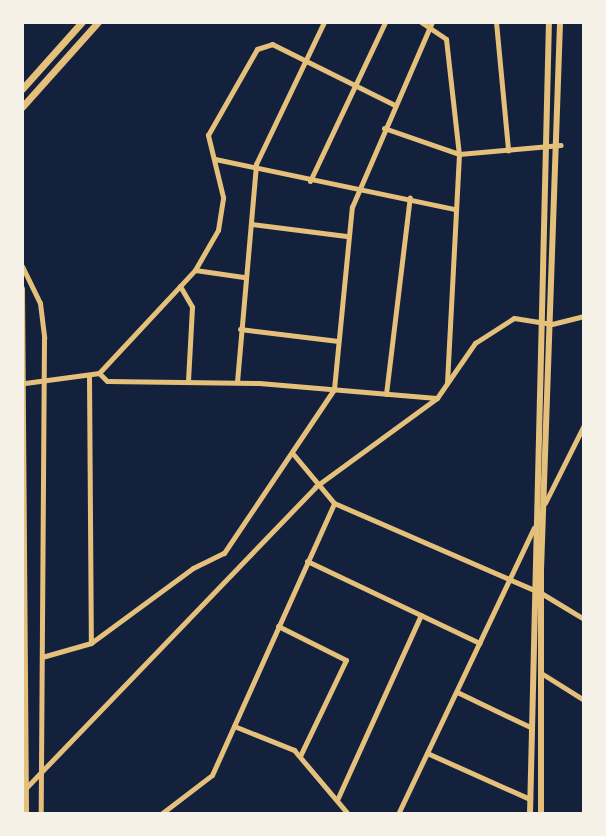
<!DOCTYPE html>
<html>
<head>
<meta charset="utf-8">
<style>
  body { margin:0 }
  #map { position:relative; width:606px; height:836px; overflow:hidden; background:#14213d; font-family:Overpass,sans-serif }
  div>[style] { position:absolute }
  .minor>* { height:5px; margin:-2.5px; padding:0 2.5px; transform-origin:2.5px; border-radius:2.5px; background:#e5c07b }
  .tertiary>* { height:6px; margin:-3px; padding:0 3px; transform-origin:3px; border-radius:3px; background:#e5c07b }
  .secondary>* { height:7px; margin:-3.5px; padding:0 3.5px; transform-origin:3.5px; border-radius:3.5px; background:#e5c07b }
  span { translate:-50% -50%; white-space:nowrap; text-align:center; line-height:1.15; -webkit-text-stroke:6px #f6f1e7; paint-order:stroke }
  .frame { position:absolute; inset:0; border:24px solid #f6f1e7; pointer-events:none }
</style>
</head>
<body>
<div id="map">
  <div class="minor">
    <i style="left:421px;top:22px;width:30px;rotate:34deg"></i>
    <i style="left:446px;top:39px;width:116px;rotate:83.6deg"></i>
    <i style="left:459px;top:154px;width:229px;rotate:93deg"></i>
    <i style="left:496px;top:22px;width:129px;rotate:84.6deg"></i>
    <i style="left:384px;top:128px;width:79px;rotate:19.1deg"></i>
    <i style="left:459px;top:154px;width:102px;rotate:-5deg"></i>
    <i style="left:215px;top:159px;width:245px;rotate:11.8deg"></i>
    <i style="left:310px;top:181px;width:176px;rotate:-64.7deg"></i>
    <i style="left:252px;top:224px;width:95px;rotate:7.3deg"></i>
    <i style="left:22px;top:266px;width:41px;rotate:64.1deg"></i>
    <i style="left:40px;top:303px;width:35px;rotate:83deg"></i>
    <i style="left:44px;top:338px;width:476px;rotate:90.4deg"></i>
    <i style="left:195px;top:270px;width:49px;rotate:8.3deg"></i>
    <i style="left:180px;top:286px;width:24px;rotate:60deg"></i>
    <i style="left:192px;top:307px;width:75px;rotate:93.1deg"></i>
    <i style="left:22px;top:288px;width:526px;rotate:89.56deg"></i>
    <i style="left:240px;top:329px;width:99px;rotate:7deg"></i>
    <i style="left:99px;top:373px;width:11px;rotate:45deg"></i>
    <i style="left:107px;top:381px;width:152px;rotate:0.8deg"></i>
    <i style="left:259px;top:383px;width:178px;rotate:4.8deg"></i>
    <i style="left:89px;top:375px;width:267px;rotate:89.6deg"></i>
    <i style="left:237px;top:382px;width:219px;rotate:-85deg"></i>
    <i style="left:256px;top:164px;width:157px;rotate:-64.4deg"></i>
    <i style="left:25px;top:383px;width:75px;rotate:-7.7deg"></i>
    <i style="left:99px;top:373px;width:141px;rotate:-47deg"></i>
    <i style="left:195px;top:270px;width:46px;rotate:-60.1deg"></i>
    <i style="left:218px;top:230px;width:33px;rotate:-81deg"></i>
    <i style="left:223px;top:197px;width:64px;rotate:-103.6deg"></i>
    <i style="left:208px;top:135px;width:99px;rotate:-60.3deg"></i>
    <i style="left:257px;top:49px;width:16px;rotate:-18deg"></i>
    <i style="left:272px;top:44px;width:137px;rotate:26.4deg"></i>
    <i style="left:386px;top:394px;width:198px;rotate:-83.1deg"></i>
    <i style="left:294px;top:455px;width:62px;rotate:50.2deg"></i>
    <i style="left:334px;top:503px;width:226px;rotate:23.5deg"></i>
    <i style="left:541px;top:593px;width:50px;rotate:31.2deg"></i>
    <i style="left:545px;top:503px;width:87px;rotate:-63.4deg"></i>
    <i style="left:307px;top:561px;width:191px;rotate:25.4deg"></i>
    <i style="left:278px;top:626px;width:76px;rotate:26.6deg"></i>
    <i style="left:346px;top:660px;width:106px;rotate:115.6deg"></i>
    <i style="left:42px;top:657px;width:51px;rotate:-15.9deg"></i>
    <i style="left:91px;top:643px;width:127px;rotate:-36.3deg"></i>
    <i style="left:193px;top:568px;width:34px;rotate:-26deg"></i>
    <i style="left:224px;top:553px;width:197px;rotate:-56.1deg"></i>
    <i style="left:334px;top:389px;width:183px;rotate:-84.4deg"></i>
    <i style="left:352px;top:207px;width:202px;rotate:-66.6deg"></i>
    <i style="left:541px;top:673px;width:51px;rotate:32.1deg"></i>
    <i style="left:457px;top:692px;width:83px;rotate:25.6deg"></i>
    <i style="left:234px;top:726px;width:65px;rotate:21.8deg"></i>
    <i style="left:294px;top:750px;width:84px;rotate:49.8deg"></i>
    <i style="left:427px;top:753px;width:113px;rotate:24.1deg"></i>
    <i style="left:22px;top:792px;width:423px;rotate:-46.1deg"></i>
    <i style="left:315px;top:487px;width:151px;rotate:-36.1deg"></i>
    <i style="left:437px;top:398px;width:67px;rotate:-55.4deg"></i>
    <i style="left:475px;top:343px;width:46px;rotate:-32.7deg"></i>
    <i style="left:514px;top:318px;width:38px;rotate:9deg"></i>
    <i style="left:552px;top:324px;width:33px;rotate:-14deg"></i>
    <i style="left:337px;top:800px;width:203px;rotate:-65.6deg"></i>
    <i style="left:161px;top:814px;width:64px;rotate:-37.4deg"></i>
    <i style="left:212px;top:775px;width:298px;rotate:-65.8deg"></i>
    <i style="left:398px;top:814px;width:317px;rotate:-64.6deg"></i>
  </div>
  <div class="tertiary">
    <i style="left:530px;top:814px;width:792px;rotate:-88.63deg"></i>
    <i style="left:541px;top:814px;width:244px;rotate:-90deg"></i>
    <i style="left:541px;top:570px;width:548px;rotate:-88.01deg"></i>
  </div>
  <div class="secondary">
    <i style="left:22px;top:89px;width:90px;rotate:-48.2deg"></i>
    <i style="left:22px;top:107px;width:114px;rotate:-48.2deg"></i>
  </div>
  <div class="frame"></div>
</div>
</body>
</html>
